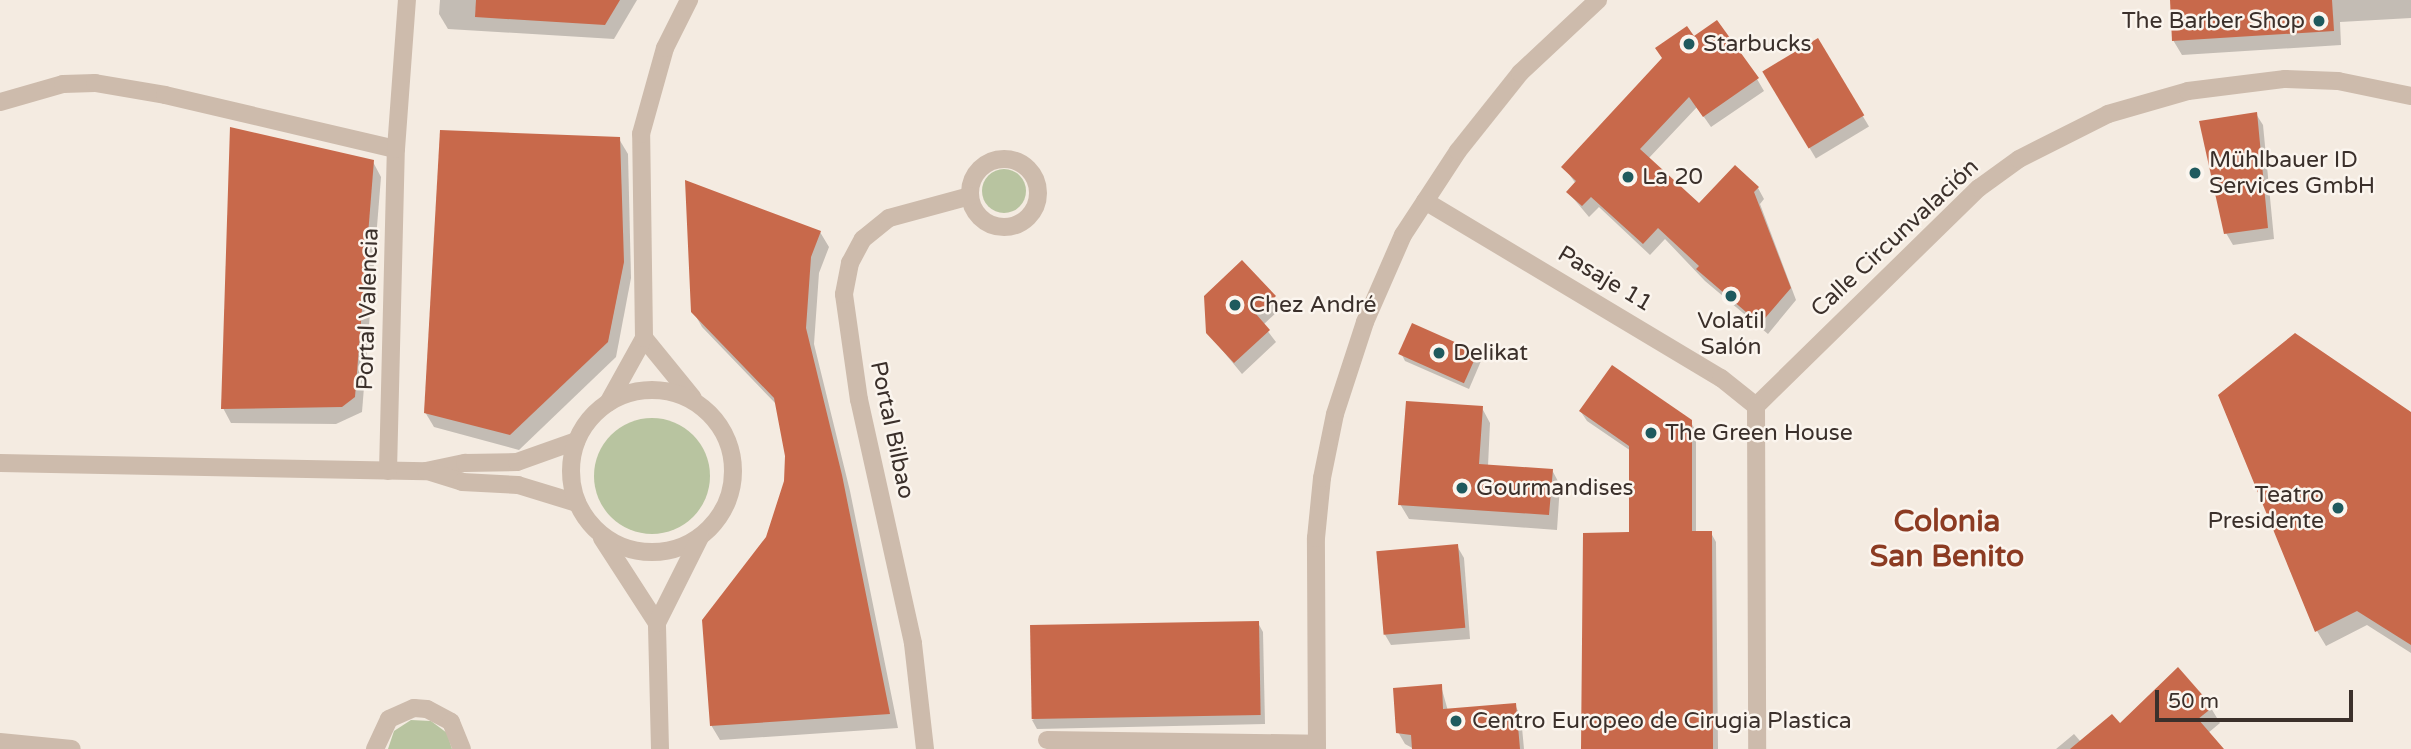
<!DOCTYPE html>
<html>
<head>
<meta charset="utf-8">
<style>
  body { margin:0 }
  #map { position:relative; width:2411px; height:749px; overflow:hidden; background:#f4ebe1; font-family:"Varela Round",sans-serif }
  div>[style] { position:absolute }
  .green>* { inset:0; background:#b8c4a0 }
  .round { border-radius:50% }
  .shadow>* { inset:0; background:#0003; transform-origin:0 0 }
  .building>* { inset:0; background:#c8694b; transform-origin:0 0 }
  .minor>* { height:18px; margin:-9px; padding:0 9px; transform-origin:9px; border-radius:9px; background:#cdbbac }
  .minor>.ring { margin:-9px; padding:0; box-sizing:content-box; background:none; border:18px solid #cdbbac; border-radius:50% }
  .tertiary>* { height:18px; margin:-9px; padding:0 9px; transform-origin:9px; border-radius:9px; background:#cdbbac }
  .tertiary>.ring { margin:-9px; padding:0; box-sizing:content-box; background:none; border:18px solid #cdbbac; border-radius:50% }
  .dots>* { width:19px; height:19px; translate:-50% -50%; box-sizing:border-box; border:4px solid #fbf5ee; border-radius:50% }
  span { translate:-50% -50%; white-space:nowrap; text-align:center; line-height:1.15; -webkit-text-stroke:5px #fbf5ee; paint-order:stroke }
  .poi-label { font-size:23px; color:#3b302b }
  .right { translate:-100% -50%; text-align:right }
  .left { translate:0 -50%; text-align:left }
  .street-label { font-size:23px; color:#3b302b }
  .district-label { font-size:30px; color:#8c3b22; font-weight:700 }
  .scale { position:absolute; left:2155px; top:690px; width:198px; height:32px; box-sizing:border-box; border:4px solid #3b302b; border-top:0; padding-left:9px; font-size:21px; line-height:24px; white-space:nowrap; color:#3b302b; -webkit-text-stroke:5px #fbf5ee; paint-order:stroke }
</style>
</head>
<body>
<div id="map">
  <div class="green">
    <i class="round" style="left:982px;top:169px;width:44px;height:44px"></i>
    <i class="round" style="left:594px;top:418px;width:116px;height:116px"></i>
    <i style="clip-path:polygon(411px 720px,431px 721px,447px 733px,452px 749px,388px 749px,394px 731px)"></i>
  </div>
  <div class="shadow">
    <i style="clip-path:polygon(440px 0,637px 0,614px 39px,448px 29px,439px 14px)"></i>
    <i style="clip-path:polygon(2172px 0,2411px 0,2411px 18px,2340px 22px,2341px 45px,2182px 55px,2173px 40px)"></i>
    <i style="clip-path:polygon(1694px 39px,1757px 79px,1764px 91px,1711px 127px,1697px 107px,1648px 159px,1699px 206px,1758px 188px,1764px 199px,1760px 204px,1796px 300px,1768px 334px,1705px 281px,1665px 239px,1650px 255px,1599px 207px,1589px 217px,1568px 192px,1576px 184px,1564px 167px)"></i>
    <i style="left:1817px;top:40px;width:101px;height:62px;rotate:59deg"></i>
    <i style="clip-path:polygon(2256px 114px,2263px 125px,2274px 239px,2233px 245px,2226px 233px)"></i>
    <i style="clip-path:polygon(619px 139px,628px 154px,631px 278px,616px 357px,519px 450px,434px 427px,425px 412px)"></i>
    <i style="clip-path:polygon(373px 162px,381px 177px,362px 412px,336px 424px,231px 423px,223px 408px)"></i>
    <i style="clip-path:polygon(820px 232px,829px 247px,819px 273px,814px 344px,850px 491px,898px 728px,720px 740px,711px 725px,785px 481px,787px 456px,777px 405px,702px 327px,693px 311px)"></i>
    <i style="clip-path:polygon(1274px 297px,1281px 308px,1263px 325px,1276px 342px,1242px 374px,1208px 333px)"></i>
    <i style="clip-path:polygon(1401px 353px,1477px 354px,1481px 361px,1469px 389px,1405px 361px)"></i>
    <i style="clip-path:polygon(1482px 408px,1490px 423px,1488px 466px,1552px 470px,1560px 485px,1557px 530px,1409px 519px,1400px 504px)"></i>
    <i style="clip-path:polygon(1581px 412px,1690px 421px,1696px 431px,1696px 533px,1711px 533px,1716px 542px,1718px 749px,1584px 749px,1631px 534px,1631px 451px,1587px 421px)"></i>
    <i style="clip-path:polygon(2411px 414px,2411px 653px,2367px 625px,2326px 646px,2317px 631px)"></i>
    <i style="clip-path:polygon(1457px 546px,1464px 558px,1470px 639px,1391px 645px,1384px 633px)"></i>
    <i style="clip-path:polygon(1258px 623px,1263px 632px,1265px 724px,1037px 729px,1032px 720px)"></i>
    <i style="clip-path:polygon(1441px 686px,1448px 711px,1515px 705px,1521px 717px,1524px 749px,1414px 749px,1405px 744px,1398px 732px)"></i>
    <i style="clip-path:polygon(2211px 708px,2220px 723px,2208px 733px,2221px 749px,2056px 749px,2074px 734px,2081px 742px,2120px 726px)"></i>
  </div>
  <div class="building">
    <i style="clip-path:polygon(476px 0,620px 0,605px 25px,475px 17px)"></i>
    <i style="clip-path:polygon(2170px 0,2332px 0,2334px 31px,2172px 41px)"></i>
    <i style="clip-path:polygon(1717px 20px,1759px 78px,1703px 117px,1689px 97px,1640px 149px,1699px 203px,1735px 165px,1759px 187px,1754px 192px,1791px 288px,1760px 324px,1696px 269px,1699px 266px,1658px 228px,1643px 244px,1591px 197px,1582px 206px,1566px 192px,1576px 181px,1561px 167px,1662px 58px,1655px 48px,1687px 26px,1694px 36px)"></i>
    <i style="left:1818px;top:38px;width:90px;height:65px;rotate:59deg"></i>
    <i style="clip-path:polygon(2257px 112px,2268px 228px,2224px 234px,2199px 121px)"></i>
    <i style="clip-path:polygon(230px 127px,374px 160px,355px 397px,342px 407px,221px 409px)"></i>
    <i style="clip-path:polygon(440px 130px,620px 137px,624px 262px,608px 342px,510px 435px,424px 413px)"></i>
    <i style="clip-path:polygon(685px 180px,821px 231px,811px 257px,806px 328px,842px 475px,890px 714px,710px 726px,702px 620px,766px 537px,784px 481px,785px 456px,774px 398px,691px 312px)"></i>
    <i style="clip-path:polygon(1242px 260px,1276px 296px,1256px 314px,1270px 330px,1234px 363px,1206px 333px,1204px 296px)"></i>
    <i style="left:1412px;top:323px;width:72px;height:34px;rotate:24deg"></i>
    <i style="clip-path:polygon(2295px 333px,2411px 412px,2411px 645px,2357px 611px,2315px 632px,2218px 395px)"></i>
    <i style="clip-path:polygon(1612px 365px,1692px 420px,1692px 531px,1712px 531px,1713px 749px,1581px 749px,1583px 533px,1629px 532px,1629px 446px,1579px 411px)"></i>
    <i style="clip-path:polygon(1406px 401px,1483px 406px,1479px 464px,1553px 469px,1549px 515px,1398px 505px)"></i>
    <i style="left:1458px;top:544px;width:84px;height:82px;rotate:85deg"></i>
    <i style="left:1259px;top:621px;width:94px;height:229px;rotate:89deg"></i>
    <i style="clip-path:polygon(2178px 667px,2213px 707px,2198px 719px,2224px 749px,2070px 749px,2112px 714px,2120px 723px)"></i>
    <i style="clip-path:polygon(1442px 684px,1443px 709px,1516px 703px,1520px 749px,1412px 749px,1411px 735px,1396px 733px,1393px 688px)"></i>
  </div>
  <div class="minor">
    <i style="left:0;top:102px;width:66px;rotate:-15.9deg"></i>
    <i style="left:63px;top:84px;width:32px;rotate:-2deg"></i>
    <i style="left:95px;top:83px;width:71px;rotate:9.7deg"></i>
    <i style="left:165px;top:95px;width:237px;rotate:13.2deg"></i>
    <i class="ring" style="left:970px;top:159px;width:50px;height:50px"></i>
    <i style="left:1425px;top:201px;width:345px;rotate:30.9deg"></i>
    <i style="left:1721px;top:378px;width:45px;rotate:38.7deg"></i>
    <i style="left:1756px;top:406px;width:312px;rotate:-44.4deg"></i>
    <i style="left:1979px;top:188px;width:49px;rotate:-35.9deg"></i>
    <i style="left:2019px;top:159px;width:100px;rotate:-26.8deg"></i>
    <i style="left:2108px;top:114px;width:83px;rotate:-16deg"></i>
    <i style="left:2188px;top:91px;width:98px;rotate:-7.1deg"></i>
    <i style="left:2285px;top:79px;width:53px;rotate:2.2deg"></i>
    <i style="left:2338px;top:81px;width:75px;rotate:11.6deg"></i>
    <i style="left:1756px;top:406px;width:343px;rotate:89.8deg"></i>
    <i style="left:0;top:463px;width:426px;rotate:1.1deg"></i>
    <i style="left:426px;top:471px;width:40px;rotate:-12deg"></i>
    <i style="left:465px;top:463px;width:52px;rotate:-1.1deg"></i>
    <i style="left:517px;top:462px;width:63px;rotate:-19.6deg"></i>
    <i style="left:388px;top:471px;width:322px;rotate:-88.6deg"></i>
    <i style="left:396px;top:149px;width:149px;rotate:-85.8deg"></i>
    <i style="left:427px;top:471px;width:37px;rotate:17deg"></i>
    <i style="left:462px;top:482px;width:56px;rotate:3.1deg"></i>
    <i style="left:518px;top:485px;width:62px;rotate:17deg"></i>
    <i style="left:1047px;top:740px;width:270px;rotate:0.8deg"></i>
    <i style="left:0;top:742px;width:72px;rotate:5.6deg"></i>
    <i style="left:375px;top:749px;width:33px;rotate:-65deg"></i>
    <i style="left:389px;top:719px;width:27px;rotate:-24deg"></i>
    <i style="left:414px;top:708px;width:13px;rotate:4deg"></i>
    <i style="left:427px;top:709px;width:27px;rotate:28deg"></i>
    <i style="left:451px;top:722px;width:29px;rotate:68deg"></i>
    <i style="left:925px;top:749px;width:107px;rotate:-96.5deg"></i>
    <i style="left:913px;top:643px;width:249px;rotate:-102.5deg"></i>
    <i style="left:859px;top:400px;width:107px;rotate:-98.1deg"></i>
    <i style="left:844px;top:294px;width:32px;rotate:-79deg"></i>
    <i style="left:850px;top:263px;width:27px;rotate:-62deg"></i>
    <i style="left:863px;top:239px;width:33px;rotate:-39deg"></i>
    <i style="left:889px;top:218px;width:84px;rotate:-15.2deg"></i>
  </div>
  <div class="tertiary">
    <i style="left:644px;top:338px;width:77px;rotate:50.8deg"></i>
    <i class="ring" style="left:571px;top:390px;width:144px;height:144px"></i>
    <i style="left:608px;top:403px;width:74px;rotate:-61deg"></i>
    <i style="left:644px;top:338px;width:204px;rotate:-90.8deg"></i>
    <i style="left:641px;top:134px;width:89px;rotate:-74.4deg"></i>
    <i style="left:665px;top:48px;width:54px;rotate:-63.4deg"></i>
    <i style="left:602px;top:538px;width:101px;rotate:57.1deg"></i>
    <i style="left:660px;top:749px;width:126px;rotate:-91.4deg"></i>
    <i style="left:657px;top:623px;width:96px;rotate:-63.4deg"></i>
    <i style="left:1317px;top:749px;width:211px;rotate:-90.3deg"></i>
    <i style="left:1316px;top:538px;width:60px;rotate:-84.3deg"></i>
    <i style="left:1322px;top:478px;width:65px;rotate:-78.5deg"></i>
    <i style="left:1335px;top:414px;width:97px;rotate:-71.9deg"></i>
    <i style="left:1365px;top:322px;width:95px;rotate:-66.4deg"></i>
    <i style="left:1403px;top:235px;width:100px;rotate:-56.8deg"></i>
    <i style="left:1458px;top:151px;width:100px;rotate:-51.5deg"></i>
    <i style="left:1520px;top:73px;width:107px;rotate:-43.1deg"></i>
  </div>
  <div class="dots">
    <i style="left:2319px;top:21px;background:#1f5a5e"></i>
    <i style="left:1689px;top:44px;background:#1f5a5e"></i>
    <i style="left:2195px;top:173px;background:#1f5a5e"></i>
    <i style="left:1628px;top:177px;background:#1f5a5e"></i>
    <i style="left:1731px;top:296px;background:#1f5a5e"></i>
    <i style="left:1235px;top:305px;background:#1f5a5e"></i>
    <i style="left:1439px;top:353px;background:#1f5a5e"></i>
    <i style="left:1651px;top:433px;background:#1f5a5e"></i>
    <i style="left:1462px;top:488px;background:#1f5a5e"></i>
    <i style="left:2338px;top:508px;background:#1f5a5e"></i>
    <i style="left:1456px;top:721px;background:#1f5a5e"></i>
  </div>
  <div class="poi-label">
    <span class="right" style="left:2305px;top:21px">The Barber Shop</span>
    <span class="left" style="left:1703px;top:44px">Starbucks</span>
    <span class="left" style="left:2209px;top:173px">Mühlbauer ID<br>Services GmbH</span>
    <span class="left" style="left:1642px;top:177px">La 20</span>
    <span class="left" style="left:1249px;top:305px">Chez André</span>
    <span style="left:1731px;top:334px">Volatil<br>Salón</span>
    <span class="left" style="left:1453px;top:353px">Delikat</span>
    <span class="left" style="left:1665px;top:433px">The Green House</span>
    <span class="left" style="left:1476px;top:488px">Gourmandises</span>
    <span class="right" style="left:2324px;top:508px">Teatro<br>Presidente</span>
    <span class="left" style="left:1472px;top:721px">Centro Europeo de Cirugia Plastica</span>
  </div>
  <div class="street-label">
    <span style="left:1895px;top:238px;rotate:-43deg">Calle Circunvalación</span>
    <span style="left:1605px;top:279px;rotate:31deg">Pasaje 11</span>
    <span style="left:368px;top:309px;rotate:-88deg">Portal Valencia</span>
    <span style="left:892px;top:430px;rotate:78deg">Portal Bilbao</span>
  </div>
  <div class="district-label">
    <span style="left:1947px;top:539px">Colonia<br>San Benito</span>
  </div>
  <div class="scale">50 m</div>
</div>
</body>
</html>
